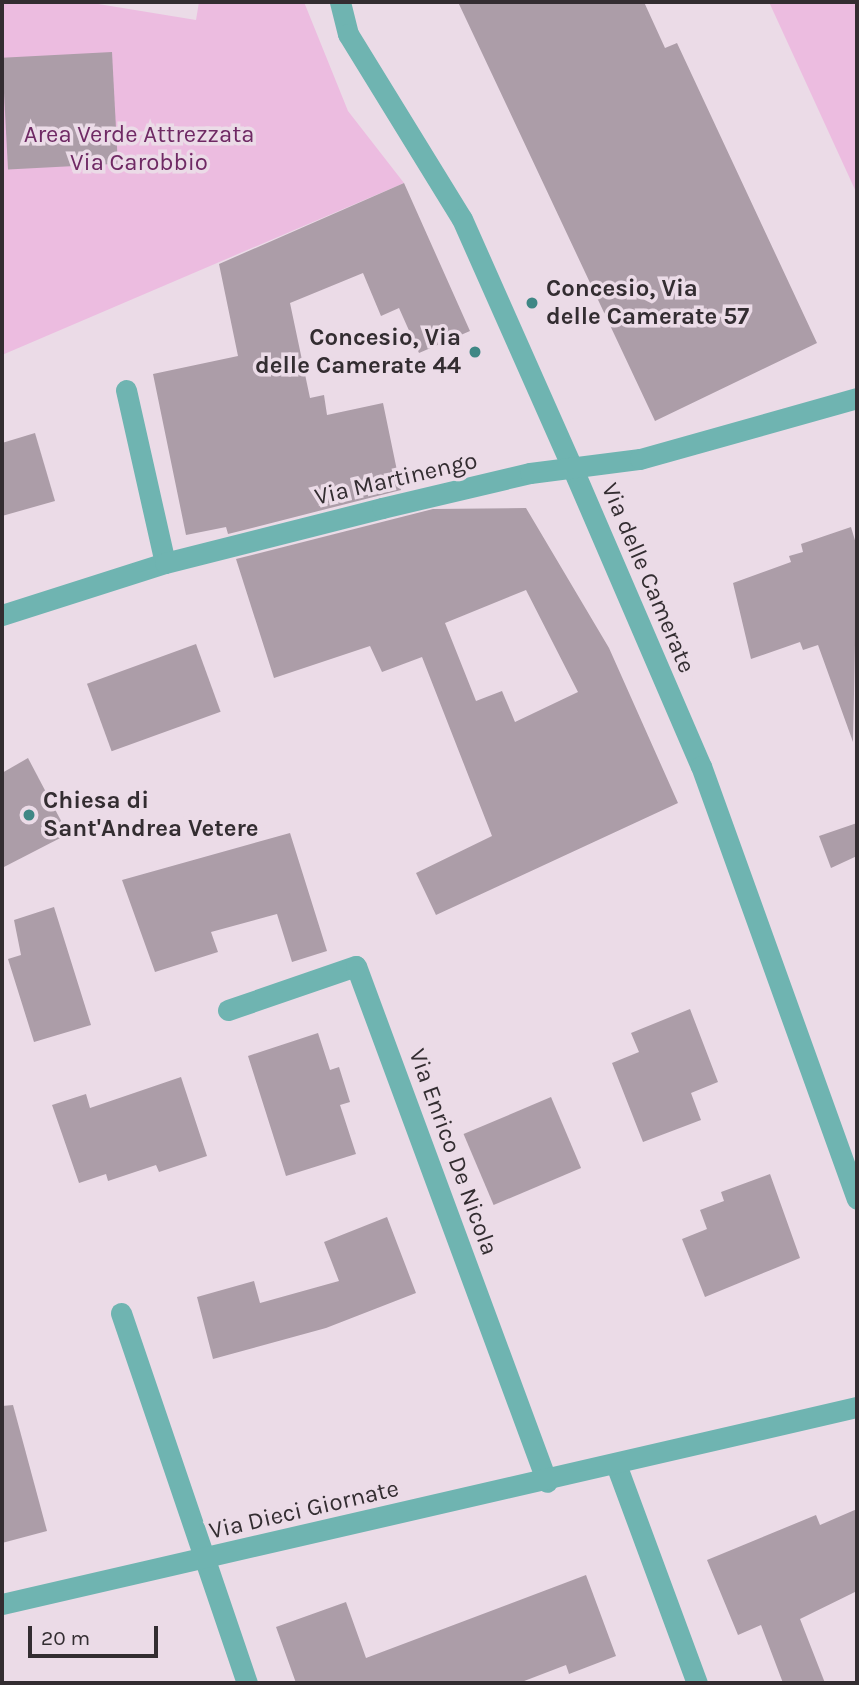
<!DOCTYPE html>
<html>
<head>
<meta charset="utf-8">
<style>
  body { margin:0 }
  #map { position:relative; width:859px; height:1685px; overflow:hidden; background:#ebdbe7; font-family:Karla,sans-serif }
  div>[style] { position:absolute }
  .green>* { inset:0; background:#ecbce0 }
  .building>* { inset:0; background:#ac9da8; transform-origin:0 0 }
  .minor>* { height:21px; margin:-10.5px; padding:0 10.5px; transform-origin:10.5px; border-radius:10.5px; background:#6fb4b1 }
  .dots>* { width:19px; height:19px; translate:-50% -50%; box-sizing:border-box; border:4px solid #ebdbe7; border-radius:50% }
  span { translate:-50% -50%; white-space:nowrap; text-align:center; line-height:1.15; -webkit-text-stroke:7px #ebdbe7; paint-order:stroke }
  .park-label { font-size:24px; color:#6f2964 }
  .poi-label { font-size:24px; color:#332d31; font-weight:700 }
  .left { translate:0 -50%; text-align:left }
  .right { translate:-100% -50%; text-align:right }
  .street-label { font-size:24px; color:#332d31 }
  .frame { position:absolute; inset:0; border:4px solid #332d31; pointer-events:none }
  .scale { position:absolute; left:28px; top:1626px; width:130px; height:32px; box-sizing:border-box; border:4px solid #332d31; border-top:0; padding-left:9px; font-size:21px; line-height:24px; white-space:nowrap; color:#332d31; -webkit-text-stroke:5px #ebdbe7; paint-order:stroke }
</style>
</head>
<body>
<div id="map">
  <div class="green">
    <i style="clip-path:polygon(2px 2px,86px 2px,196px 20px,199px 2px,304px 2px,348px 111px,404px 183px,2px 355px)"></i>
    <i style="clip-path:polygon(769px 2px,857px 2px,857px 194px)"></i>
  </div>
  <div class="building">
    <i style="clip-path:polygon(458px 2px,644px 2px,665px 48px,677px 43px,817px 343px,655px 421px)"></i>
    <i style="left:112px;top:52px;width:112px;height:110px;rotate:87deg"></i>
    <i style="clip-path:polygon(404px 183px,470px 331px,419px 353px,399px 308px,381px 316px,363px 273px,290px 303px,310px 398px,324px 395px,327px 415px,383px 403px,401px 490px,228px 534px,226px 527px,186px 535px,153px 374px,238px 356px,219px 264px)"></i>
    <i style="clip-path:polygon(35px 433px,55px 501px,2px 516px,2px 443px)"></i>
    <i style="clip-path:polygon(evenodd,526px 508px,609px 648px,678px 803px,436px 915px,416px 873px,492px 836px,422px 657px,382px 672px,370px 646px,274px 678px,236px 559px,433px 509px,526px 508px,526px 590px,578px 692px,515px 722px,502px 691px,476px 701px,445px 623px,526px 590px)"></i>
    <i style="clip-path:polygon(851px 527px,857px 547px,853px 742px,818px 645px,803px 650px,800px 642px,751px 659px,733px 583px,791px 562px,789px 556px,803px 552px,801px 544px)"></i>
    <i style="left:196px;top:644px;width:72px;height:116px;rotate:70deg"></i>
    <i style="clip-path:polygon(28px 758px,68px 834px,2px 868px,2px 773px)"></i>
    <i style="clip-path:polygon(857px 823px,857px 856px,831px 868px,819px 836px)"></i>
    <i style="clip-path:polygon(290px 833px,327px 951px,292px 962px,277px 914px,211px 932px,218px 952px,155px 972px,122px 880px)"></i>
    <i style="clip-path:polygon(54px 907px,91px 1025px,34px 1042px,8px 959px,21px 955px,14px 920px)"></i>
    <i style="clip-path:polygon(690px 1009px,718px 1082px,691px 1093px,701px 1120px,643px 1142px,612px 1063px,639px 1052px,631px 1033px)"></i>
    <i style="clip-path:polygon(318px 1033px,330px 1070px,339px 1067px,350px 1102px,340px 1105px,356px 1154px,286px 1176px,248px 1056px)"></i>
    <i style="clip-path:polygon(181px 1077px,207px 1156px,159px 1172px,156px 1165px,108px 1181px,106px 1174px,79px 1183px,52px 1105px,86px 1094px,90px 1108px)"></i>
    <i style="left:551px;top:1097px;width:77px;height:95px;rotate:67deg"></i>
    <i style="clip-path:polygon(770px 1174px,800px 1258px,705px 1297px,682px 1239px,707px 1229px,700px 1210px,724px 1201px,721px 1192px)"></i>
    <i style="clip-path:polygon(387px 1217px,416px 1293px,326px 1328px,213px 1359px,197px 1297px,254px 1281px,260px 1303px,339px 1281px,324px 1242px)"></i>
    <i style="clip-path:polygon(13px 1405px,47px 1531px,2px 1543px,2px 1406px)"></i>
    <i style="clip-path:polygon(857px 1509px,857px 1591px,800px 1619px,825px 1683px,783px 1683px,761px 1625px,738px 1635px,707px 1560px,816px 1515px,820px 1525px)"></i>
    <i style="clip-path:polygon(586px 1575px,616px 1656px,569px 1674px,566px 1665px,519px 1683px,296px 1683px,276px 1627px,346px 1602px,366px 1658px)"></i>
  </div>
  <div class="minor">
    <i style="left:340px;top:2px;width:33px;rotate:76deg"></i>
    <i style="left:348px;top:34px;width:217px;rotate:58.4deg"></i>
    <i style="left:462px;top:219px;width:271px;rotate:66.1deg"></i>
    <i style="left:572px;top:467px;width:326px;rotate:66.7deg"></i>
    <i style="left:701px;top:766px;width:460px;rotate:70.2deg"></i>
    <i style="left:126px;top:390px;width:177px;rotate:77.3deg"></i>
    <i style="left:2px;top:615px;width:171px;rotate:-17.7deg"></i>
    <i style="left:165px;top:563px;width:224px;rotate:-14.2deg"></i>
    <i style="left:382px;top:508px;width:152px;rotate:-13.3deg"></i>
    <i style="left:530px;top:473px;width:111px;rotate:-7.3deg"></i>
    <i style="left:640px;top:459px;width:225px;rotate:-15.7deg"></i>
    <i style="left:228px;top:1010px;width:135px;rotate:-19deg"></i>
    <i style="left:356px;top:966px;width:550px;rotate:69.69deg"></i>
    <i style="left:121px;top:1313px;width:391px;rotate:71.2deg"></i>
    <i style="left:617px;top:1467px;width:230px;rotate:69.7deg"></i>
    <i style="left:2px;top:1604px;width:877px;rotate:-12.98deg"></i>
  </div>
  <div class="dots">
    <i style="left:532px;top:303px;background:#3f8785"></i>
    <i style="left:475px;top:352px;background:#3f8785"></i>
    <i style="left:29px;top:815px;background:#3f8785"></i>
  </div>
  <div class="park-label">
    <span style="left:139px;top:149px">Area Verde Attrezzata<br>Via Carobbio</span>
  </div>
  <div class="poi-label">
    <span class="left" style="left:546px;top:303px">Concesio, Via<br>delle Camerate 57</span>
    <span class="right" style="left:461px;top:352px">Concesio, Via<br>delle Camerate 44</span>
    <span class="left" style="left:43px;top:815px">Chiesa di<br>Sant'Andrea Vetere</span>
  </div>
  <div class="street-label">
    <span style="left:396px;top:479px;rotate:-13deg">Via Martinengo</span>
    <span style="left:648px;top:578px;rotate:67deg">Via delle Camerate</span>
    <span style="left:453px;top:1152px;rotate:70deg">Via Enrico De Nicola</span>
    <span style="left:304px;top:1510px;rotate:-13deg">Via Dieci Giornate</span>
  </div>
  <div class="frame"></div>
  <div class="scale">20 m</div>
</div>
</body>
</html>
